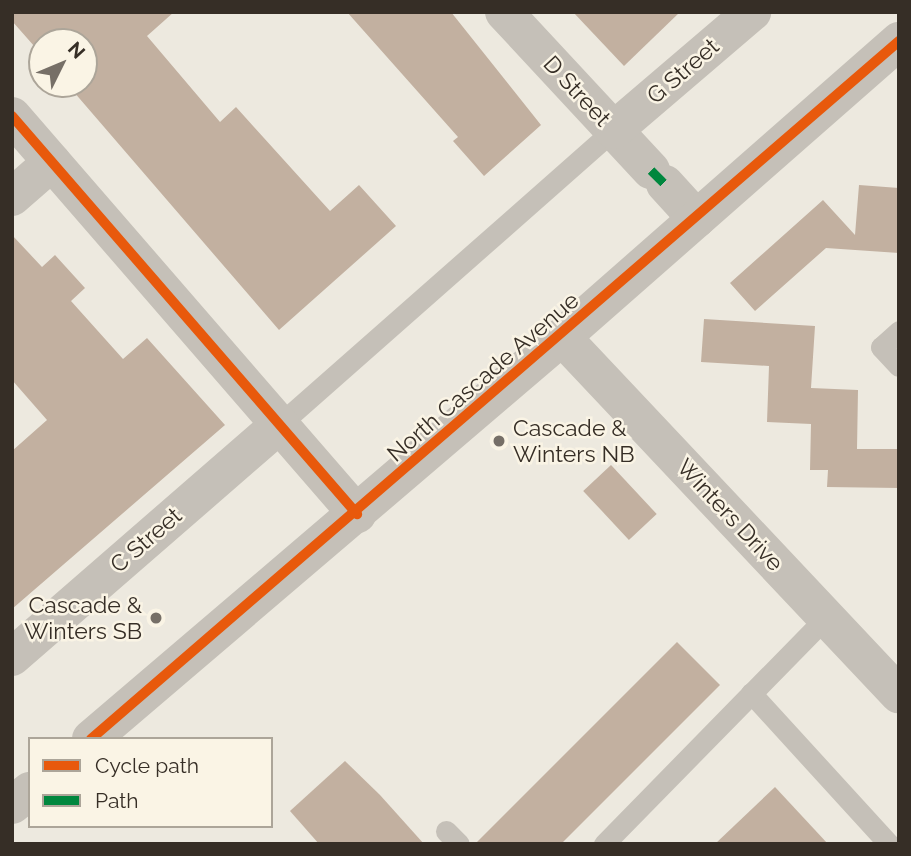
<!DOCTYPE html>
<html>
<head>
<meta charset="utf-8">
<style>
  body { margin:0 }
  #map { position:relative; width:911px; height:856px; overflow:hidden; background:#ede9df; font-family:Raleway,sans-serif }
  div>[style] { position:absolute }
  .building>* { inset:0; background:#c2b0a0; transform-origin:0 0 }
  .service>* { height:21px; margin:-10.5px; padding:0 10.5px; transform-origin:10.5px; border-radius:10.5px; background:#c5c0b8 }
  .minor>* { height:38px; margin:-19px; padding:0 19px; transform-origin:19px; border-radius:19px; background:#c5c0b8 }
  .tertiary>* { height:38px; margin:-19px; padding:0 19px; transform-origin:19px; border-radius:19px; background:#c5c0b8 }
  .quiet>* { height:9px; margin-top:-4.5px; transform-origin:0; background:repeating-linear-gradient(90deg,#00873e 0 18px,transparent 0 27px) }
  .cycleway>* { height:10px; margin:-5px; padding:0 5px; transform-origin:5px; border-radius:5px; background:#e8590c }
  .dots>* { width:19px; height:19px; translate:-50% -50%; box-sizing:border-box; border:4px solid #faf4e5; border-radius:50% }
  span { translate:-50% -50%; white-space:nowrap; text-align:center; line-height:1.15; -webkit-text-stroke:5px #faf4e5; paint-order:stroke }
  .street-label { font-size:23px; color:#362e26 }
  .poi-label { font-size:23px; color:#362e26 }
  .left { translate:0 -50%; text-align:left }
  .right { translate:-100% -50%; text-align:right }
  .frame { position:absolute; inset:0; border:14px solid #362e26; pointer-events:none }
  .legend { position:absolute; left:28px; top:737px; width:245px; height:91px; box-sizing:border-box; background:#faf4e5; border:2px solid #aca599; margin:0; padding:9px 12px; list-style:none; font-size:21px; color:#362e26 }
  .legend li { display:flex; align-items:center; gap:14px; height:35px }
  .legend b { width:35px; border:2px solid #aca599 }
  .north { position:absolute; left:28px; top:28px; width:70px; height:70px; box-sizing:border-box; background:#faf4e5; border:2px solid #aca599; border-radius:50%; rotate:47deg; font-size:19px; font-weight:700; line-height:28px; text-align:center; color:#362e26 }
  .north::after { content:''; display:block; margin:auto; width:24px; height:32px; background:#766f67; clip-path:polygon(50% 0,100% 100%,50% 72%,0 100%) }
</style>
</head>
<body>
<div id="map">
  <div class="building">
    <i style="clip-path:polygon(12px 12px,174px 12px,147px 36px,220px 122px,236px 107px,330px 211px,359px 185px,396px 226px,279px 330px,67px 84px,84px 84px,84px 42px,42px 42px,42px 55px,12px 21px)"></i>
    <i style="clip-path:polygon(347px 12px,451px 12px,541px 125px,484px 176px,453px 141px,458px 137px)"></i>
    <i style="clip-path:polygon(573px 12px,680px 12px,624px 66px)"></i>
    <i style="clip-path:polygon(859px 185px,899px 188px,899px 253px,826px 248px,755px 311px,730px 283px,823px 200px,855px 235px)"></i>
    <i style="clip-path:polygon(12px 235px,42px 267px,55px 255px,85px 288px,71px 301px,123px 359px,147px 338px,225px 425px,12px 609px,12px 451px,47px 420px,12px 380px)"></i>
    <i style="clip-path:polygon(704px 319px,815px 326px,811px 388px,858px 390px,857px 449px,899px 449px,899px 488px,827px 487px,828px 470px,810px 470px,811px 424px,767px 422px,769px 366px,701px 362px)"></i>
    <i style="left:611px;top:465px;width:67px;height:38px;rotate:47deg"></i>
    <i style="clip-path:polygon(677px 642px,720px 685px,561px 844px,475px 844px)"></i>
    <i style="clip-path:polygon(345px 761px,380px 795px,424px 844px,319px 844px,290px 811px)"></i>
    <i style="clip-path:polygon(775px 787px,828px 844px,715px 844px)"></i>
  </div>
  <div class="service">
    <i style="left:899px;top:331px;width:24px;rotate:138deg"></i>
    <i style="left:881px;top:347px;width:26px;rotate:47deg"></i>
    <i style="left:280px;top:424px;width:445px;rotate:-41.4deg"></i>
    <i style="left:751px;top:693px;width:205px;rotate:47.6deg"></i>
    <i style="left:446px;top:831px;width:18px;rotate:45deg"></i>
    <i style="left:604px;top:844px;width:318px;rotate:-45.6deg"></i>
  </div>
  <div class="minor">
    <i style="left:504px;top:12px;width:216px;rotate:47.1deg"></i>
    <i style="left:12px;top:116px;width:527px;rotate:49.08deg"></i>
    <i style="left:614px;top:130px;width:182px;rotate:-40.5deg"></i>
    <i style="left:665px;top:184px;width:47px;rotate:47.6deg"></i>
    <i style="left:12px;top:197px;width:53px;rotate:-41.2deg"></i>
    <i style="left:562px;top:337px;width:449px;rotate:-41.3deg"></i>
    <i style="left:12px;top:657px;width:355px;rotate:-41deg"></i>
  </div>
  <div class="tertiary">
    <i style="left:91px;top:739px;width:619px;rotate:-40.48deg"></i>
    <i style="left:562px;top:337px;width:491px;rotate:46.7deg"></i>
    <i style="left:12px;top:805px;width:23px;rotate:-38deg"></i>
  </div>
  <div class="quiet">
    <i style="left:651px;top:170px;width:20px;rotate:45deg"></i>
  </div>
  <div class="cycleway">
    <i style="left:12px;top:116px;width:527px;rotate:49.08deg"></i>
    <i style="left:91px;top:739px;width:1068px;rotate:-40.82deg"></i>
  </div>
  <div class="dots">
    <i style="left:499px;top:441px;background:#766f67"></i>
    <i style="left:156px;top:618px;background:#766f67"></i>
  </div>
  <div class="street-label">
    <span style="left:683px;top:71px;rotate:-41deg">G Street</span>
    <span style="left:577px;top:91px;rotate:47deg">D Street</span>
    <span style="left:483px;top:377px;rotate:-41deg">North Cascade Avenue</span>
    <span style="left:730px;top:515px;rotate:47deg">Winters Drive</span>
    <span style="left:146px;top:540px;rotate:-41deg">C Street</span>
  </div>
  <div class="poi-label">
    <span class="left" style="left:513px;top:441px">Cascade &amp;<br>Winters NB</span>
    <span class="right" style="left:142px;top:618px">Cascade &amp;<br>Winters SB</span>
  </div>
  <div class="frame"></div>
  <ul class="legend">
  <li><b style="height:9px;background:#e8590c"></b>Cycle path</li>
  <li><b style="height:9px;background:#00873e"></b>Path</li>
  </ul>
  <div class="north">N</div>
</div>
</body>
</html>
